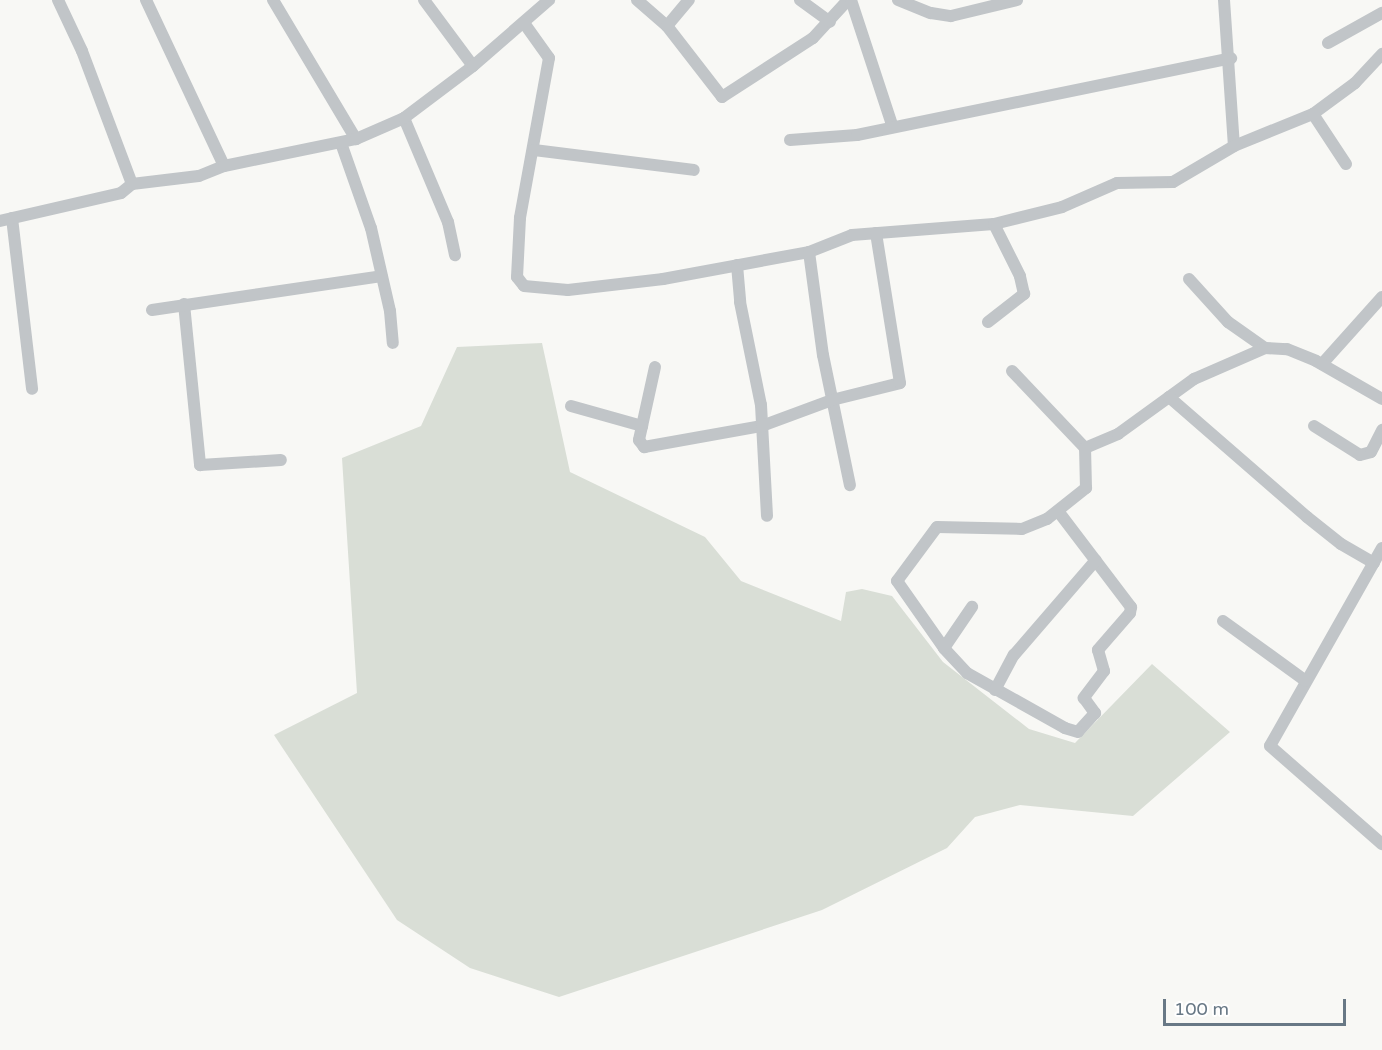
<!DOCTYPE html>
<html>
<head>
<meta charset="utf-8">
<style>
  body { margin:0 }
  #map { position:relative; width:1382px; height:1050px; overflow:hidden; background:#f8f8f5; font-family:"Varela Round",sans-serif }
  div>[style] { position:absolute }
  .green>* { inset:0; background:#d9ded6 }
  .minor>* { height:12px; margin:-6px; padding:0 6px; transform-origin:6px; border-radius:6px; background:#c1c5c8 }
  span { translate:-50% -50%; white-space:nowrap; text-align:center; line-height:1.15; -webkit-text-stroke:6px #fff; paint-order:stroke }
  .scale { position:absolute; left:1163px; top:999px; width:183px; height:27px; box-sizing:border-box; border:3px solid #687885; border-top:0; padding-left:8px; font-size:18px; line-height:21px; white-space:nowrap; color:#687885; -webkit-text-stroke:4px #fff; paint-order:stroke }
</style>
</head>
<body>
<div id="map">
  <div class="green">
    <i style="clip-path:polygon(542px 343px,570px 472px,705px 537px,741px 581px,841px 621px,846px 592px,862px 589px,892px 596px,943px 662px,1029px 729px,1075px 743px,1152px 664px,1230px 732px,1133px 816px,1020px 805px,975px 817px,947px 848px,822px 910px,559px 997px,470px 968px,397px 920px,274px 735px,357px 693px,342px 458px,421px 426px,457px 347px)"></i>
  </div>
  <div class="minor">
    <i style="left:58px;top:0;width:56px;rotate:64.8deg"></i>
    <i style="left:82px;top:51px;width:142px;rotate:69.4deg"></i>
    <i style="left:146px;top:0;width:183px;rotate:64.8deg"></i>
    <i style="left:273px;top:0;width:162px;rotate:59.2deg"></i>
    <i style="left:424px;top:0;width:82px;rotate:53.4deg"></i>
    <i style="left:637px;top:0;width:40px;rotate:41deg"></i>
    <i style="left:667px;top:26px;width:90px;rotate:52.2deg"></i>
    <i style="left:722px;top:97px;width:108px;rotate:-33deg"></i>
    <i style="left:813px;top:38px;width:52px;rotate:-47.4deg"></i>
    <i style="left:800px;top:0;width:37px;rotate:36deg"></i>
    <i style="left:851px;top:0;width:132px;rotate:71.8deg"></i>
    <i style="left:898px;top:0;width:35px;rotate:22deg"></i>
    <i style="left:931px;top:13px;width:20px;rotate:9deg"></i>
    <i style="left:951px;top:16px;width:68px;rotate:-13.6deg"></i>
    <i style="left:1224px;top:0;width:146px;rotate:86.1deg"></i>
    <i style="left:524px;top:23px;width:43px;rotate:54.5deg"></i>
    <i style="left:549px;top:58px;width:163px;rotate:100.3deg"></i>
    <i style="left:520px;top:218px;width:59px;rotate:92.9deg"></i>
    <i style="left:517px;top:277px;width:11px;rotate:52deg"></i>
    <i style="left:524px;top:286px;width:44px;rotate:5.2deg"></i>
    <i style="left:568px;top:290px;width:96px;rotate:-6.6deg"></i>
    <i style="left:663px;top:279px;width:148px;rotate:-10.5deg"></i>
    <i style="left:809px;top:252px;width:46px;rotate:-21.6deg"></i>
    <i style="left:852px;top:235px;width:142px;rotate:-4.4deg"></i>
    <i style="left:994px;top:224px;width:70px;rotate:-14deg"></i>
    <i style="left:1062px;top:207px;width:60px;rotate:-23.6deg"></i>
    <i style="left:1117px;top:183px;width:56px;rotate:-1deg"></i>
    <i style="left:1173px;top:182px;width:71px;rotate:-30.5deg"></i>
    <i style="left:1234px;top:146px;width:85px;rotate:-22.1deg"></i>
    <i style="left:1313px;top:114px;width:52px;rotate:-36.4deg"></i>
    <i style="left:1355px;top:83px;width:40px;rotate:-47deg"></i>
    <i style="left:667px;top:26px;width:34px;rotate:-50deg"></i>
    <i style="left:1328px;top:43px;width:62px;rotate:-29.1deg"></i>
    <i style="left:1313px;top:114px;width:60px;rotate:56.6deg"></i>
    <i style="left:404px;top:118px;width:113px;rotate:67.1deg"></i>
    <i style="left:448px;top:222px;width:34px;rotate:78deg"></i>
    <i style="left:790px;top:140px;width:67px;rotate:-4.3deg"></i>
    <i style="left:857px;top:135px;width:382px;rotate:-11.6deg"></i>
    <i style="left:341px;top:143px;width:90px;rotate:70.6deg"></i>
    <i style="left:371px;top:228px;width:85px;rotate:77.1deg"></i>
    <i style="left:390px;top:311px;width:32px;rotate:85deg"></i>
    <i style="left:534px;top:150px;width:161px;rotate:7.1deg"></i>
    <i style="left:12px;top:218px;width:172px;rotate:83.3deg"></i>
    <i style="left:0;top:221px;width:124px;rotate:-13deg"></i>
    <i style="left:121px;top:193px;width:14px;rotate:-39deg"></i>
    <i style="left:132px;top:184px;width:67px;rotate:-6.8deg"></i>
    <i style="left:199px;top:176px;width:27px;rotate:-22deg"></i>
    <i style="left:224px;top:166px;width:135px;rotate:-11.6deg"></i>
    <i style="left:356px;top:139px;width:52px;rotate:-23.6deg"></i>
    <i style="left:404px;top:118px;width:86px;rotate:-37deg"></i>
    <i style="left:473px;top:66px;width:101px;rotate:-41deg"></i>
    <i style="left:809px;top:252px;width:104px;rotate:82.3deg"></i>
    <i style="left:823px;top:355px;width:133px;rotate:78.3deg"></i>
    <i style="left:737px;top:265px;width:37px;rotate:85deg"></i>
    <i style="left:740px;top:302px;width:105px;rotate:78.5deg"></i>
    <i style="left:761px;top:405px;width:111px;rotate:86.9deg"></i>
    <i style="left:1189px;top:279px;width:58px;rotate:47.8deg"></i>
    <i style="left:1228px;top:322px;width:45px;rotate:35.1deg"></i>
    <i style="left:184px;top:304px;width:162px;rotate:84.3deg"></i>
    <i style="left:200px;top:465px;width:81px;rotate:-3.5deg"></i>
    <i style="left:152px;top:310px;width:232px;rotate:-8.4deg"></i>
    <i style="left:988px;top:322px;width:46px;rotate:-37.9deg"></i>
    <i style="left:1024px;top:294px;width:18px;rotate:-103deg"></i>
    <i style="left:1020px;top:276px;width:58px;rotate:-116.6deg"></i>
    <i style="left:1322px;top:364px;width:90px;rotate:-48.2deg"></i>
    <i style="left:655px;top:367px;width:75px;rotate:102.4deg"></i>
    <i style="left:639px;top:440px;width:9px;rotate:54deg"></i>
    <i style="left:644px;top:447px;width:120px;rotate:-10.1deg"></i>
    <i style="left:762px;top:426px;width:75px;rotate:-20.4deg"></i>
    <i style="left:832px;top:400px;width:70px;rotate:-14deg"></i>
    <i style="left:900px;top:383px;width:152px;rotate:-99.1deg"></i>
    <i style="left:1012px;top:371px;width:106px;rotate:46.5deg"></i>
    <i style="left:1085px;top:448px;width:36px;rotate:-23deg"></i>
    <i style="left:1118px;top:434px;width:94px;rotate:-35.9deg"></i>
    <i style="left:1194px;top:379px;width:77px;rotate:-23.6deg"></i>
    <i style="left:1265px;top:348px;width:22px;rotate:3deg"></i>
    <i style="left:1287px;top:349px;width:31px;rotate:22deg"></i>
    <i style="left:1316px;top:361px;width:76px;rotate:29.9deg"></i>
    <i style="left:1169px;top:397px;width:183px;rotate:41deg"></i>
    <i style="left:1307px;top:517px;width:43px;rotate:38.5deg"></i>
    <i style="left:1341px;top:544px;width:38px;rotate:30deg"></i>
    <i style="left:571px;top:406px;width:74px;rotate:15.7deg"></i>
    <i style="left:1314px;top:426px;width:54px;rotate:32.2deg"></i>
    <i style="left:1360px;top:455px;width:11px;rotate:-15deg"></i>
    <i style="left:1371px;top:452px;width:25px;rotate:-63deg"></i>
    <i style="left:1058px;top:511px;width:121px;rotate:52.8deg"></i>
    <i style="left:1131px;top:607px;width:6px;rotate:99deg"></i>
    <i style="left:1130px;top:613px;width:49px;rotate:130.9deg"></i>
    <i style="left:1098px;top:650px;width:22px;rotate:74deg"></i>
    <i style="left:1104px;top:671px;width:34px;rotate:127deg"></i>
    <i style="left:1084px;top:698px;width:19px;rotate:54deg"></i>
    <i style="left:1095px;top:713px;width:25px;rotate:132deg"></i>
    <i style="left:1078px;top:732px;width:14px;rotate:-163deg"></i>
    <i style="left:1065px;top:728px;width:112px;rotate:-150.7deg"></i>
    <i style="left:967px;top:673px;width:34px;rotate:-133deg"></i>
    <i style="left:944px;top:648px;width:82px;rotate:-125deg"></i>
    <i style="left:897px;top:581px;width:67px;rotate:-53.5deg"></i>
    <i style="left:937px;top:527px;width:85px;rotate:1.3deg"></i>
    <i style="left:1022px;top:529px;width:27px;rotate:-22deg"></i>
    <i style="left:1047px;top:519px;width:50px;rotate:-38.5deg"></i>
    <i style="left:1086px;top:488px;width:40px;rotate:-91.4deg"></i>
    <i style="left:1382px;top:548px;width:227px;rotate:119.5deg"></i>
    <i style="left:1270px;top:746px;width:149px;rotate:41.2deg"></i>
    <i style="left:1223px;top:621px;width:102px;rotate:35.9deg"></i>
    <i style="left:944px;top:648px;width:50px;rotate:-55.7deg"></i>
    <i style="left:995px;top:690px;width:40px;rotate:-62deg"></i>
    <i style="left:1014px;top:655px;width:125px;rotate:-49.2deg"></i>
  </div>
  <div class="scale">100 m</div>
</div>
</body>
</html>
